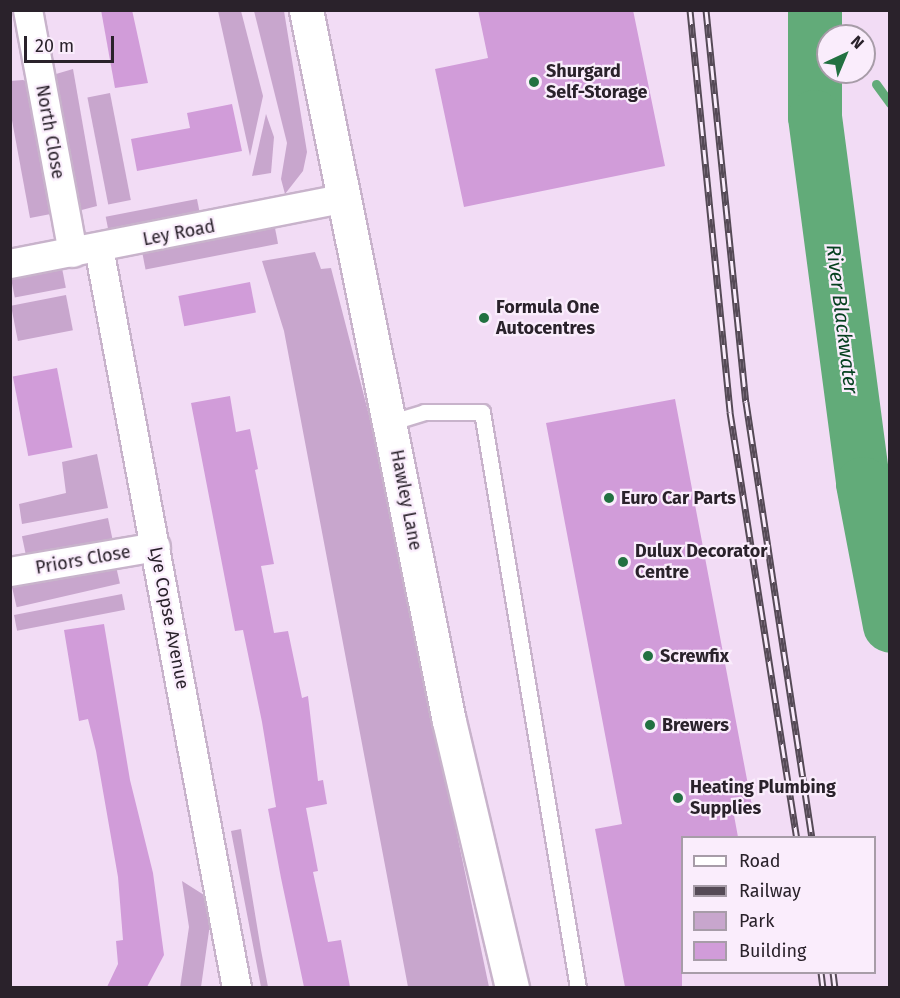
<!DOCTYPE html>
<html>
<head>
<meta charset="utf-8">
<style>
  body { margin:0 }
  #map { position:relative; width:900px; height:998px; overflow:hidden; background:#f2dcf5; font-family:"Fira Sans",sans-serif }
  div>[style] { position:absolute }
  .green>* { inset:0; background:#c8a6cd; transform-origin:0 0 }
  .stream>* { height:9px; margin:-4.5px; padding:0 4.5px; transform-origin:4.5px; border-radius:4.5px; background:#62ab79 }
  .river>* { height:54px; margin:-27px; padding:0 27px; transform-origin:27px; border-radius:27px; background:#62ab79 }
  .building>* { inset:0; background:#d19cd9; transform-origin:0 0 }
  .roads { filter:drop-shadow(2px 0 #c8b3cb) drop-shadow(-2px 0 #c8b3cb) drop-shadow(0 2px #c8b3cb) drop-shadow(0 -2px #c8b3cb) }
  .lane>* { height:15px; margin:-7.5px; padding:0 7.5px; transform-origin:7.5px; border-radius:7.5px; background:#fff }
  .street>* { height:28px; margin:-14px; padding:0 14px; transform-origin:14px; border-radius:14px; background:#fff }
  .secondary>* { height:33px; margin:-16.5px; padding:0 16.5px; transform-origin:16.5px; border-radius:16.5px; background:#fff }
  .rail>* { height:7px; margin-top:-3.5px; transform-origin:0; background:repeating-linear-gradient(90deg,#faedfc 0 14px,#554a56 0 28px); box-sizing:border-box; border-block:2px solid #554a56 }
  .dots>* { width:16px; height:16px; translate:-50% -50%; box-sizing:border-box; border:3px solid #faedfc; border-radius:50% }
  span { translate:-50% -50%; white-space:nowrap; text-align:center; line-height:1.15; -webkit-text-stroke:4.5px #faedfc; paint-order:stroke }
  .poi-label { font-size:18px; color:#2a222b; font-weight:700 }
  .left { translate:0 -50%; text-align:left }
  .street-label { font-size:18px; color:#2a222b }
  .water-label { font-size:20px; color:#064120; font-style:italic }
  .frame { position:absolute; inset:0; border:12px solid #2a222b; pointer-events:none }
  .legend { position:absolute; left:681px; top:836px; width:195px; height:138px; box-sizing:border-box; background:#faedfc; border:2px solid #a79ca8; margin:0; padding:8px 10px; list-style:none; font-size:18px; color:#2a222b }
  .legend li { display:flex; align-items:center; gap:12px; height:30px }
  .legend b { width:30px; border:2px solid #a79ca8 }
  .north { position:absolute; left:816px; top:24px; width:60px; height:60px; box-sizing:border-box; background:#faedfc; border:2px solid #a79ca8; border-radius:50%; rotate:44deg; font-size:16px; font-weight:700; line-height:24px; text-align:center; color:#2a222b }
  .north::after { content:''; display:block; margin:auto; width:21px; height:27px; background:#227141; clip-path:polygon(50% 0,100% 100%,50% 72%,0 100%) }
  .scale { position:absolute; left:24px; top:36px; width:90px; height:27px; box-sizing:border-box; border:3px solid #2a222b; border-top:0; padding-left:8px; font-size:18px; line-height:21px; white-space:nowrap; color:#2a222b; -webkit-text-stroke:4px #faedfc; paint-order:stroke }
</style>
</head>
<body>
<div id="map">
  <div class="green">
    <i style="clip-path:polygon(218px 11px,241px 11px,263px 96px,250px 156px)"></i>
    <i style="clip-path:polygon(254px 11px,284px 11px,307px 152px,303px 171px,285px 194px,281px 179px,287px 143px)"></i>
    <i style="clip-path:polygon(73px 69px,97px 206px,74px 212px,50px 83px,56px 74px)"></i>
    <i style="clip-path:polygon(23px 80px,30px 83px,56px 213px,30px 218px,11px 115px,10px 81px)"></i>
    <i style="left:110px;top:93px;width:109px;height:23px;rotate:79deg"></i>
    <i style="clip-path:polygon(266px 114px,274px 137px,271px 173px,252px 176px)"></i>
    <i style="left:197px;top:199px;width:16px;height:93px;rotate:79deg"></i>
    <i style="left:275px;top:228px;width:16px;height:135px;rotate:79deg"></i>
    <i style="clip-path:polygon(315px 252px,321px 269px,331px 268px,370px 419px,489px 987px,408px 987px,284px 331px,262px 261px)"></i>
    <i style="left:62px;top:268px;width:20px;height:52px;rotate:79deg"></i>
    <i style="left:66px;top:295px;width:36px;height:56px;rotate:79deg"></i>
    <i style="clip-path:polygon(97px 454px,108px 508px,22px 524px,19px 504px,66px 493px,62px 462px)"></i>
    <i style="left:108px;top:518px;width:24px;height:88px;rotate:78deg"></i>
    <i style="left:115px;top:562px;width:22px;height:106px;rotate:77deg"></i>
    <i style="left:122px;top:594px;width:16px;height:110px;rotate:79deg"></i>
    <i style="clip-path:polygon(241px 829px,261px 950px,268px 987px,261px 987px,231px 831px)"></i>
    <i style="clip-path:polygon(182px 881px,204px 895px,211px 917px,201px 987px,180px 988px,189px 927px)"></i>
  </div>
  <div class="stream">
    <i style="left:816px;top:65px;width:12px;rotate:14deg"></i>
    <i style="left:876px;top:84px;width:24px;rotate:54deg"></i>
  </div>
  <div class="river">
    <i style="left:815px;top:10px;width:107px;rotate:90deg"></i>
    <i style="left:815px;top:117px;width:370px;rotate:82.5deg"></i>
    <i style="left:863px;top:484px;width:144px;rotate:79.2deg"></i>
  </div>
  <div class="building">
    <i style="clip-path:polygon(101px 10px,132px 10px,148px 83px,115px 88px)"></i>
    <i style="clip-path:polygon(478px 10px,633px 10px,665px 166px,464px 207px,435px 69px,488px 58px)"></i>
    <i style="clip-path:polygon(232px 104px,242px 151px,137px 171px,131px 139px,190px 128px,187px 113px)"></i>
    <i style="left:250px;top:282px;width:31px;height:73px;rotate:79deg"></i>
    <i style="left:57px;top:368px;width:81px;height:45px;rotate:79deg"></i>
    <i style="clip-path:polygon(230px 396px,236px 432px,250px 429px,258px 469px,255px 470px,274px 564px,261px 566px,274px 633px,288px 631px,302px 698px,308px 696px,318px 781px,323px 780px,327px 804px,306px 808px,318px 871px,313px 872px,328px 942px,341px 940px,350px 987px,304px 987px,281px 878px,268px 809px,276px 807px,262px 722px,243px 630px,235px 631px,191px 403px)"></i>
    <i style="clip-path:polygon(675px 399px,752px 806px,733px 810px,738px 837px,682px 837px,682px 987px,625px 987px,595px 829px,622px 824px,546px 423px)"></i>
    <i style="clip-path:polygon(104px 624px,130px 780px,153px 873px,164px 955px,147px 987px,107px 987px,118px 964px,116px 941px,123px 940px,118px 877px,96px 751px,88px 719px,79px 721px,64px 630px)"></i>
  </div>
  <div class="roads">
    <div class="lane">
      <i style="left:392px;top:422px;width:34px;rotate:-17deg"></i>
      <i style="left:424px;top:412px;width:58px"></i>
      <i style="left:482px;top:412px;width:584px;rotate:80.54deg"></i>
    </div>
    <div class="street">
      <i style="left:28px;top:10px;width:247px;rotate:79.5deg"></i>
      <i style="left:99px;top:248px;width:753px;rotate:79.44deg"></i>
      <i style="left:10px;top:264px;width:342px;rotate:-11.1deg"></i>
      <i style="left:10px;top:572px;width:148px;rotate:-9.7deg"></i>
    </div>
    <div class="secondary">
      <i style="left:306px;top:10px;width:725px;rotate:78.63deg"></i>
      <i style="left:449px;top:721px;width:274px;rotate:76.7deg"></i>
    </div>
  </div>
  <div class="rail">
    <i style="left:690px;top:10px;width:404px;rotate:84.3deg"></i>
    <i style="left:730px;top:412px;width:431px;rotate:81.1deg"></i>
    <i style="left:706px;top:10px;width:394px;rotate:84.2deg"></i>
    <i style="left:746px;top:402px;width:441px;rotate:81.4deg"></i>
    <i style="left:821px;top:972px;width:16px;rotate:83deg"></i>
    <i style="left:833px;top:972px;width:16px;rotate:83deg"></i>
  </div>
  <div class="dots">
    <i style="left:534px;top:82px;background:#227141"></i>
    <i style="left:484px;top:318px;background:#227141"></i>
    <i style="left:609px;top:498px;background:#227141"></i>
    <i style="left:623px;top:562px;background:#227141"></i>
    <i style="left:648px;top:656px;background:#227141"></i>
    <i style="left:650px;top:725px;background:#227141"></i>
    <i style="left:678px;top:798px;background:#227141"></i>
  </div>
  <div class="poi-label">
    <span class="left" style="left:546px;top:82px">Shurgard<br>Self-Storage</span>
    <span class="left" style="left:496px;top:318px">Formula One<br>Autocentres</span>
    <span class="left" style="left:621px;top:498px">Euro Car Parts</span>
    <span class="left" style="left:635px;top:562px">Dulux Decorator<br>Centre</span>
    <span class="left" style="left:660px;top:656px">Screwfix</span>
    <span class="left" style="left:662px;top:725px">Brewers</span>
    <span class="left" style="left:690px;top:798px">Heating Plumbing<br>Supplies</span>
  </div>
  <div class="street-label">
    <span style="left:50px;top:132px;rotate:80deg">North Close</span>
    <span style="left:179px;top:233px;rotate:-11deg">Ley Road</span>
    <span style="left:406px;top:500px;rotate:79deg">Hawley Lane</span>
    <span style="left:83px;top:560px;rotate:-10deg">Priors Close</span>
    <span style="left:169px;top:618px;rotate:79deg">Lye Copse Avenue</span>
  </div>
  <div class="water-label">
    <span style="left:842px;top:319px;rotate:83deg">River Blackwater</span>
  </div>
  <div class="frame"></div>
  <ul class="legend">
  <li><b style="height:8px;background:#fff"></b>Road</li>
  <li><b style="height:8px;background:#554a56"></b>Railway</li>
  <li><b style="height:16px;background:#c8a6cd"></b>Park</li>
  <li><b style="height:16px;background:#d19cd9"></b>Building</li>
  </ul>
  <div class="north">N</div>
  <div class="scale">20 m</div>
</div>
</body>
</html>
